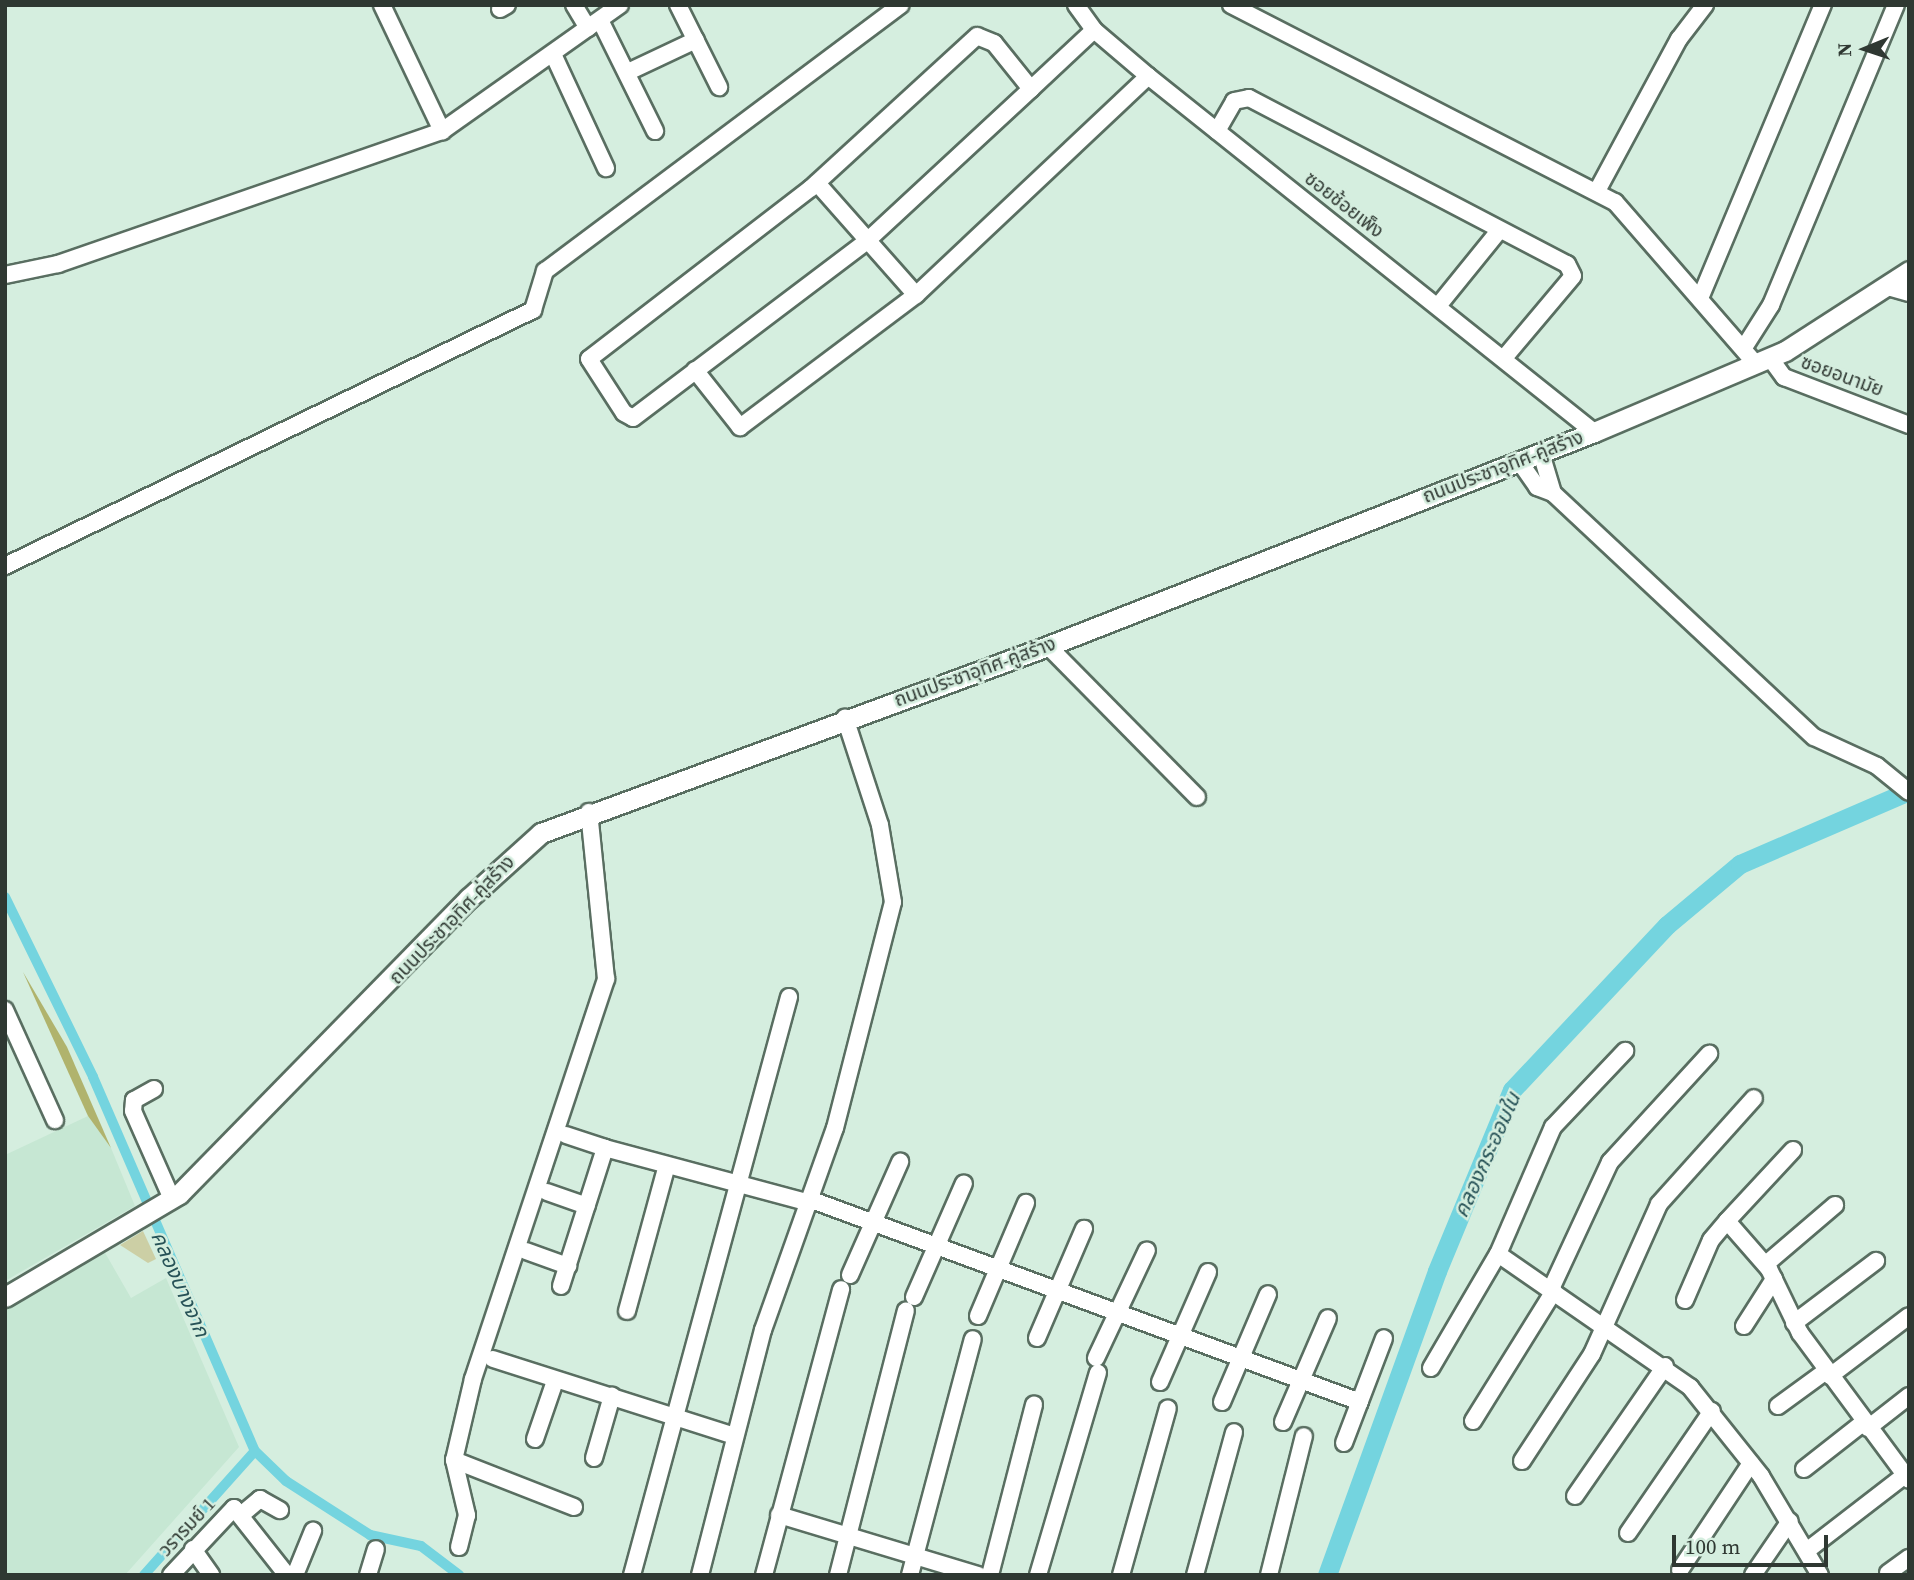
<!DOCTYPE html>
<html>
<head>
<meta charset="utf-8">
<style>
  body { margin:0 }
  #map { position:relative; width:1914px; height:1580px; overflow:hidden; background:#d5eedf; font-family:"Source Serif 4","Noto Sans Thai",serif }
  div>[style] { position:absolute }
  .built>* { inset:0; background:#c6e7d3 }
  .green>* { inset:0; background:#cccfa5 }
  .forest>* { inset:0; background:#b0b36d }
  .canal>* { height:10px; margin:-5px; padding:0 5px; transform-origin:5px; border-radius:5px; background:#74d4df }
  .river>* { height:19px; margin:-9.5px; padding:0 9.5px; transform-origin:9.5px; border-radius:9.5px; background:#74d4df }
  .roads { filter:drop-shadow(2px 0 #596e61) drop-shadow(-2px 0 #596e61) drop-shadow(0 2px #596e61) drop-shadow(0 -2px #596e61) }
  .minor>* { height:16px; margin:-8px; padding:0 8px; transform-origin:8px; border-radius:8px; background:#fff }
  .major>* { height:19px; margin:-9.5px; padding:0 9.5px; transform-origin:9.5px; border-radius:9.5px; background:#fff }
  span { translate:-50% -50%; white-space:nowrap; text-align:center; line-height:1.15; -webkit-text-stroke:5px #d5eedf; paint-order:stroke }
  .street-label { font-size:19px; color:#2f3832 }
  .water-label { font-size:21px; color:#275257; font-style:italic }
  .frame { position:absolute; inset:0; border:7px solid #2f3832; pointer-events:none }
  .north { position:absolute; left:1830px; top:14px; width:70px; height:70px; -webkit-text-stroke:5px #d5eedf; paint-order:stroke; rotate:268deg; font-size:19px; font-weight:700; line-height:28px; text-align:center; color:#2f3832 }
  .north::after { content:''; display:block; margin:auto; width:24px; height:32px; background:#2f3832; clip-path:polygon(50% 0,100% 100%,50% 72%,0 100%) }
  .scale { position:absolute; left:1672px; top:1535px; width:156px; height:32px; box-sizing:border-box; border:4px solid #2f3832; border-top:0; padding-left:9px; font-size:21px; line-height:24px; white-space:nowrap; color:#2f3832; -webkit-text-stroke:5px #d5eedf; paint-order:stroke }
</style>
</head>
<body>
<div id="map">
  <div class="built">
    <i style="clip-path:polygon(88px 1116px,111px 1148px,135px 1206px,5px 1281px,5px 1155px)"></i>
    <i style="clip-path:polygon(104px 1251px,131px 1298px,166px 1278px,239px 1447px,125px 1575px,5px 1575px,5px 1308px)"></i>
  </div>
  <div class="green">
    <i style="clip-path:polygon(143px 1231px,156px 1259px,148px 1263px,120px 1245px)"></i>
  </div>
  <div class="forest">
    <i style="clip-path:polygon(23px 972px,67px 1047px,111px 1148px,88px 1116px)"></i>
  </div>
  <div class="canal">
    <i style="left:5px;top:897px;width:200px;rotate:63.9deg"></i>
    <i style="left:93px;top:1077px;width:408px;rotate:66.6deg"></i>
    <i style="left:255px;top:1451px;width:43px;rotate:44.1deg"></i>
    <i style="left:286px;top:1481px;width:100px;rotate:32.7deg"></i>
    <i style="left:370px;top:1535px;width:52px;rotate:12.2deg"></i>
    <i style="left:421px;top:1546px;width:48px;rotate:37.3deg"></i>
    <i style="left:144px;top:1575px;width:166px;rotate:-48.2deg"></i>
  </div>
  <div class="river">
    <i style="left:1327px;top:1575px;width:323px;rotate:-70.1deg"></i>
    <i style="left:1437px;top:1271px;width:196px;rotate:-67.5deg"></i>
    <i style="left:1512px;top:1090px;width:226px;rotate:-46.8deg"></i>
    <i style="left:1667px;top:925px;width:95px;rotate:-39.9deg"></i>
    <i style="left:1740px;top:864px;width:184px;rotate:-23.4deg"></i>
  </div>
  <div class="roads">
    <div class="minor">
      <i style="left:382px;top:5px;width:140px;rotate:64.5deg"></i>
      <i style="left:574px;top:5px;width:27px;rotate:59deg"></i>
      <i style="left:678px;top:5px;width:92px;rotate:63.4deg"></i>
      <i style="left:1076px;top:5px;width:31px;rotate:54deg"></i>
      <i style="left:1094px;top:30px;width:71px;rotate:40.4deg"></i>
      <i style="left:1148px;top:76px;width:571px;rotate:38.6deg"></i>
      <i style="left:1231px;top:5px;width:432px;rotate:27.2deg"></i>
      <i style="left:1615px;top:202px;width:215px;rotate:49deg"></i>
      <i style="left:500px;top:9px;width:8px;rotate:-30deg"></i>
      <i style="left:600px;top:20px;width:124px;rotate:63.6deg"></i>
      <i style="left:553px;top:54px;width:126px;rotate:65.1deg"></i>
      <i style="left:628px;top:72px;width:75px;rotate:-25.2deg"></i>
      <i style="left:1031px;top:89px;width:59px;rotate:-128.8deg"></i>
      <i style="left:994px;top:43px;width:18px;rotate:-158deg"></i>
      <i style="left:977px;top:36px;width:225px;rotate:137.5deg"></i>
      <i style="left:811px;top:188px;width:280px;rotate:142.4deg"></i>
      <i style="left:589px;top:359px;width:64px;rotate:57.1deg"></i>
      <i style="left:624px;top:413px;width:10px;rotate:29deg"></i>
      <i style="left:633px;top:418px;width:295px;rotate:-37.1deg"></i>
      <i style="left:868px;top:240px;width:222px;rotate:-42.8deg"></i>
      <i style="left:1031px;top:89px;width:86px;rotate:-43.1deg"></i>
      <i style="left:1217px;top:131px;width:34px;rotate:-60deg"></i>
      <i style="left:1234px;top:101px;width:15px;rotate:-11deg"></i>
      <i style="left:1249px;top:98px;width:359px;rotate:27.6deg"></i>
      <i style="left:1567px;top:264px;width:13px;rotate:63deg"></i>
      <i style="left:1573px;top:276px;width:107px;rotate:130.1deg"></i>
      <i style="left:817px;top:183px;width:149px;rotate:48.5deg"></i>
      <i style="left:1597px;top:191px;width:173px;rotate:-61.7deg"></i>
      <i style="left:1679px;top:39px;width:43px;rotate:-52.6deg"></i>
      <i style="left:5px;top:275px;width:54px;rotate:-11.7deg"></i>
      <i style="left:58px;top:264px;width:406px;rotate:-19.1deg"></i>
      <i style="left:442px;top:131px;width:218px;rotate:-35.3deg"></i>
      <i style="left:1888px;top:287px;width:22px;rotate:16deg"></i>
      <i style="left:1701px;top:296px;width:316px;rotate:-67.3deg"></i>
      <i style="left:1438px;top:306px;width:95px;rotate:-51deg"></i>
      <i style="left:1745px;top:346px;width:49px;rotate:-57.6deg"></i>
      <i style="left:1771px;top:305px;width:325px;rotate:-67.4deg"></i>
      <i style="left:1770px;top:358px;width:24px;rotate:54deg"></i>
      <i style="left:1784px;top:377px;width:134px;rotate:21deg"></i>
      <i style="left:695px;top:370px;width:73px;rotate:51.7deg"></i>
      <i style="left:740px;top:427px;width:220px;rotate:-36.9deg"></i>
      <i style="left:916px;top:295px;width:319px;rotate:-43.3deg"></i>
      <i style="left:1541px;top:453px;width:42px;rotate:73.3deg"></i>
      <i style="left:1519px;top:461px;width:32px;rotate:55deg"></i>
      <i style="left:1537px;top:487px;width:17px;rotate:21deg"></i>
      <i style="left:1553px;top:493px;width:357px;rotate:43.1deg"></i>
      <i style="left:1814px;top:737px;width:69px;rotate:24.7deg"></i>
      <i style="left:1877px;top:766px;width:41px;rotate:39.1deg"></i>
      <i style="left:5px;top:566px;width:587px;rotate:-25.87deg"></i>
      <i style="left:533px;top:310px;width:41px;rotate:-72.9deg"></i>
      <i style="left:545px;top:271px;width:444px;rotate:-36.8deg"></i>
      <i style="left:1048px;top:646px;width:212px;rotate:45.4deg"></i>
      <i style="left:5px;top:1010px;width:121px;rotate:65.6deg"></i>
      <i style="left:154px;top:1089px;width:23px;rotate:151deg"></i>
      <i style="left:134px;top:1100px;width:11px;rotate:95deg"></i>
      <i style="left:133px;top:1111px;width:96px;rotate:66.1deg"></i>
      <i style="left:566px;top:1135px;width:41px;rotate:18.4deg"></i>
      <i style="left:547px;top:1192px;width:42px;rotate:19.3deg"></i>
      <i style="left:809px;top:1199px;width:587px;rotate:20.22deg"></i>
      <i style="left:1727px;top:1221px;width:97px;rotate:-47.1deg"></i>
      <i style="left:526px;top:1251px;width:45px;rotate:19.7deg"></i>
      <i style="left:1498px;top:1254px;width:138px;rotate:-66.6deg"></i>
      <i style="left:1553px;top:1127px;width:105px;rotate:-46.5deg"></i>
      <i style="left:1766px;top:1264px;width:91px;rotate:-40.5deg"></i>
      <i style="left:850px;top:1275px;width:124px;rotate:-66.1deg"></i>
      <i style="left:561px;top:1286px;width:145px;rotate:-72.3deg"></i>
      <i style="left:605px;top:1148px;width:208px;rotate:15deg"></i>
      <i style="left:1551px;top:1289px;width:140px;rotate:-65.1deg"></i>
      <i style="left:1610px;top:1162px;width:147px;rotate:-47.5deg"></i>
      <i style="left:914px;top:1297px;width:124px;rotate:-66.3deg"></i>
      <i style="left:1685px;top:1300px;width:65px;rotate:-66.6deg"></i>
      <i style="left:1711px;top:1240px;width:25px;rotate:-50deg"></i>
      <i style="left:1727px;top:1221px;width:64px;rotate:48.8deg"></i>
      <i style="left:1769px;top:1269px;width:71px;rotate:64.2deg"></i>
      <i style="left:1800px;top:1333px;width:177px;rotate:53.5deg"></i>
      <i style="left:627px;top:1311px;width:148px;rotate:-74.7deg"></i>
      <i style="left:978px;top:1316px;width:123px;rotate:-67deg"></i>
      <i style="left:1794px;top:1323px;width:103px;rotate:-37.1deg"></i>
      <i style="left:1744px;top:1326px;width:56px;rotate:-57.4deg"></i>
      <i style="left:1037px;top:1338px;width:119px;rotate:-66.7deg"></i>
      <i style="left:1096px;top:1358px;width:119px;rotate:-64.7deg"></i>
      <i style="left:493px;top:1359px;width:254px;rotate:17.7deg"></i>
      <i style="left:1431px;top:1368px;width:132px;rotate:-59.6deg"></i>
      <i style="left:1498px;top:1254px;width:234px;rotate:34.7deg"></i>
      <i style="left:1690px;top:1387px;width:114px;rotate:51.4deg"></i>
      <i style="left:1761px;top:1476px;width:115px;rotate:59.2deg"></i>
      <i style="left:1830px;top:1376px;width:99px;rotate:-37.2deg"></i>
      <i style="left:1160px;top:1382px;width:120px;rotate:-66.4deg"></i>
      <i style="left:1222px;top:1402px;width:117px;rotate:-66.9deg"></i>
      <i style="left:1778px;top:1406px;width:59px;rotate:-36.1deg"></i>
      <i style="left:1473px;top:1421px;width:153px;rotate:-58.1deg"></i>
      <i style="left:1283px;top:1422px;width:113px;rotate:-66.6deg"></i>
      <i style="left:1868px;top:1428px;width:52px;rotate:-38deg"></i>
      <i style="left:535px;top:1439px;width:61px;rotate:-71deg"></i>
      <i style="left:1344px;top:1443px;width:112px;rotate:-69.1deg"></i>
      <i style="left:594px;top:1458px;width:65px;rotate:-73.8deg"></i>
      <i style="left:454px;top:1460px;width:57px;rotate:76.7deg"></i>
      <i style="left:467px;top:1515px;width:33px;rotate:104deg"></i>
      <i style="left:1522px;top:1461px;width:128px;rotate:-56.8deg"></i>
      <i style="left:1592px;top:1354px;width:164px;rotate:-65.9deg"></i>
      <i style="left:1659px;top:1204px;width:142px;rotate:-48.1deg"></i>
      <i style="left:1804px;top:1469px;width:76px;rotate:-38.1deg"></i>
      <i style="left:1575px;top:1496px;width:158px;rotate:-55.3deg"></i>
      <i style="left:574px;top:1507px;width:129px;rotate:-158.6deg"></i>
      <i style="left:454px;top:1460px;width:83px;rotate:-76.8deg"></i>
      <i style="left:473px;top:1379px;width:422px;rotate:-71.6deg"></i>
      <i style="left:606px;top:979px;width:168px;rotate:-95.8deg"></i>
      <i style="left:241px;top:1515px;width:25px;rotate:-40deg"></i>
      <i style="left:260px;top:1499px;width:23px;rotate:29deg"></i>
      <i style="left:779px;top:1515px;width:208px;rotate:16.8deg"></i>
      <i style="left:1628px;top:1533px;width:148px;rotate:-55.5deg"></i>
      <i style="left:193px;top:1549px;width:32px;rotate:55deg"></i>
      <i style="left:1809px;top:1549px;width:121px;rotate:-37.6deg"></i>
      <i style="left:1905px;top:1475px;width:6px;rotate:51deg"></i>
      <i style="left:1680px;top:1570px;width:128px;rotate:-56.4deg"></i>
      <i style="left:1888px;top:1573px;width:26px;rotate:-36deg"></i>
      <i style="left:171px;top:1575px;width:92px;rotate:-46.8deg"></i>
      <i style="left:234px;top:1508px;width:85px;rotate:51.7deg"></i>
      <i style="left:295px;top:1575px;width:48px;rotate:-67.8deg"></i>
      <i style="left:368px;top:1575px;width:27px;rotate:-73deg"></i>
      <i style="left:632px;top:1575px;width:599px;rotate:-74.8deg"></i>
      <i style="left:700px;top:1575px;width:253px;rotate:-75.6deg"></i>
      <i style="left:763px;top:1330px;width:214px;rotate:-70.4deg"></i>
      <i style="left:835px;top:1128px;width:233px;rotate:-75.6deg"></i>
      <i style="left:893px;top:902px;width:78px;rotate:-99.6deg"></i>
      <i style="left:880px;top:825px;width:113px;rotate:-108.1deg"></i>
      <i style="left:764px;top:1575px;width:296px;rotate:-74.9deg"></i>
      <i style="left:838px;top:1575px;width:273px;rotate:-75.6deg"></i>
      <i style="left:910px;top:1575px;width:244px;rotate:-75.1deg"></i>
      <i style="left:990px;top:1575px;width:176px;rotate:-75.5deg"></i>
      <i style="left:1038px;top:1575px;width:211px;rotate:-73.5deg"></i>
      <i style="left:1121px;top:1575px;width:173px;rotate:-74.3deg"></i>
      <i style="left:1195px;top:1575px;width:148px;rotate:-74.7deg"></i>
      <i style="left:1269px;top:1575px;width:143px;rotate:-75.9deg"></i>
      <i style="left:1753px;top:1575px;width:65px;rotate:-55.6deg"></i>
    </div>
    <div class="major">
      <i style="left:5px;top:1297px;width:202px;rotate:-30.6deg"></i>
      <i style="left:179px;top:1194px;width:414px;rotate:-45.6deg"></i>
      <i style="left:469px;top:898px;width:97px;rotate:-42.1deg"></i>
      <i style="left:541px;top:833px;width:540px;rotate:-20.25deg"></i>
      <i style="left:1048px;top:646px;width:586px;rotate:-21.4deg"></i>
      <i style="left:1594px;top:432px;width:207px;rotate:-23deg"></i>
      <i style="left:1785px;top:351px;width:148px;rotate:-32.8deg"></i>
    </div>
  </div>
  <div class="street-label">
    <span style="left:1344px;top:205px;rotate:38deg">ซอยช้อยเพ็ง</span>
    <span style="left:1842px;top:376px;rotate:20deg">ซอยอนามัย</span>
    <span style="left:1503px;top:467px;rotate:-21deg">ถนนประชาอุทิศ-คู่สร้าง</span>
    <span style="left:975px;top:672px;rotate:-20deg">ถนนประชาอุทิศ-คู่สร้าง</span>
    <span style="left:452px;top:920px;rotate:-46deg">ถนนประชาอุทิศ-คู่สร้าง</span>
    <span style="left:187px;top:1527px;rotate:-47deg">วรารมย์ 1</span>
  </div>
  <div class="water-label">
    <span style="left:1487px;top:1155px;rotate:-66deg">คลองกระออมใน</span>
    <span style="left:180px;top:1284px;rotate:66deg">คลองบางจาก</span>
  </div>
  <div class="frame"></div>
  <div class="north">N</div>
  <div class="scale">100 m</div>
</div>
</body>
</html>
